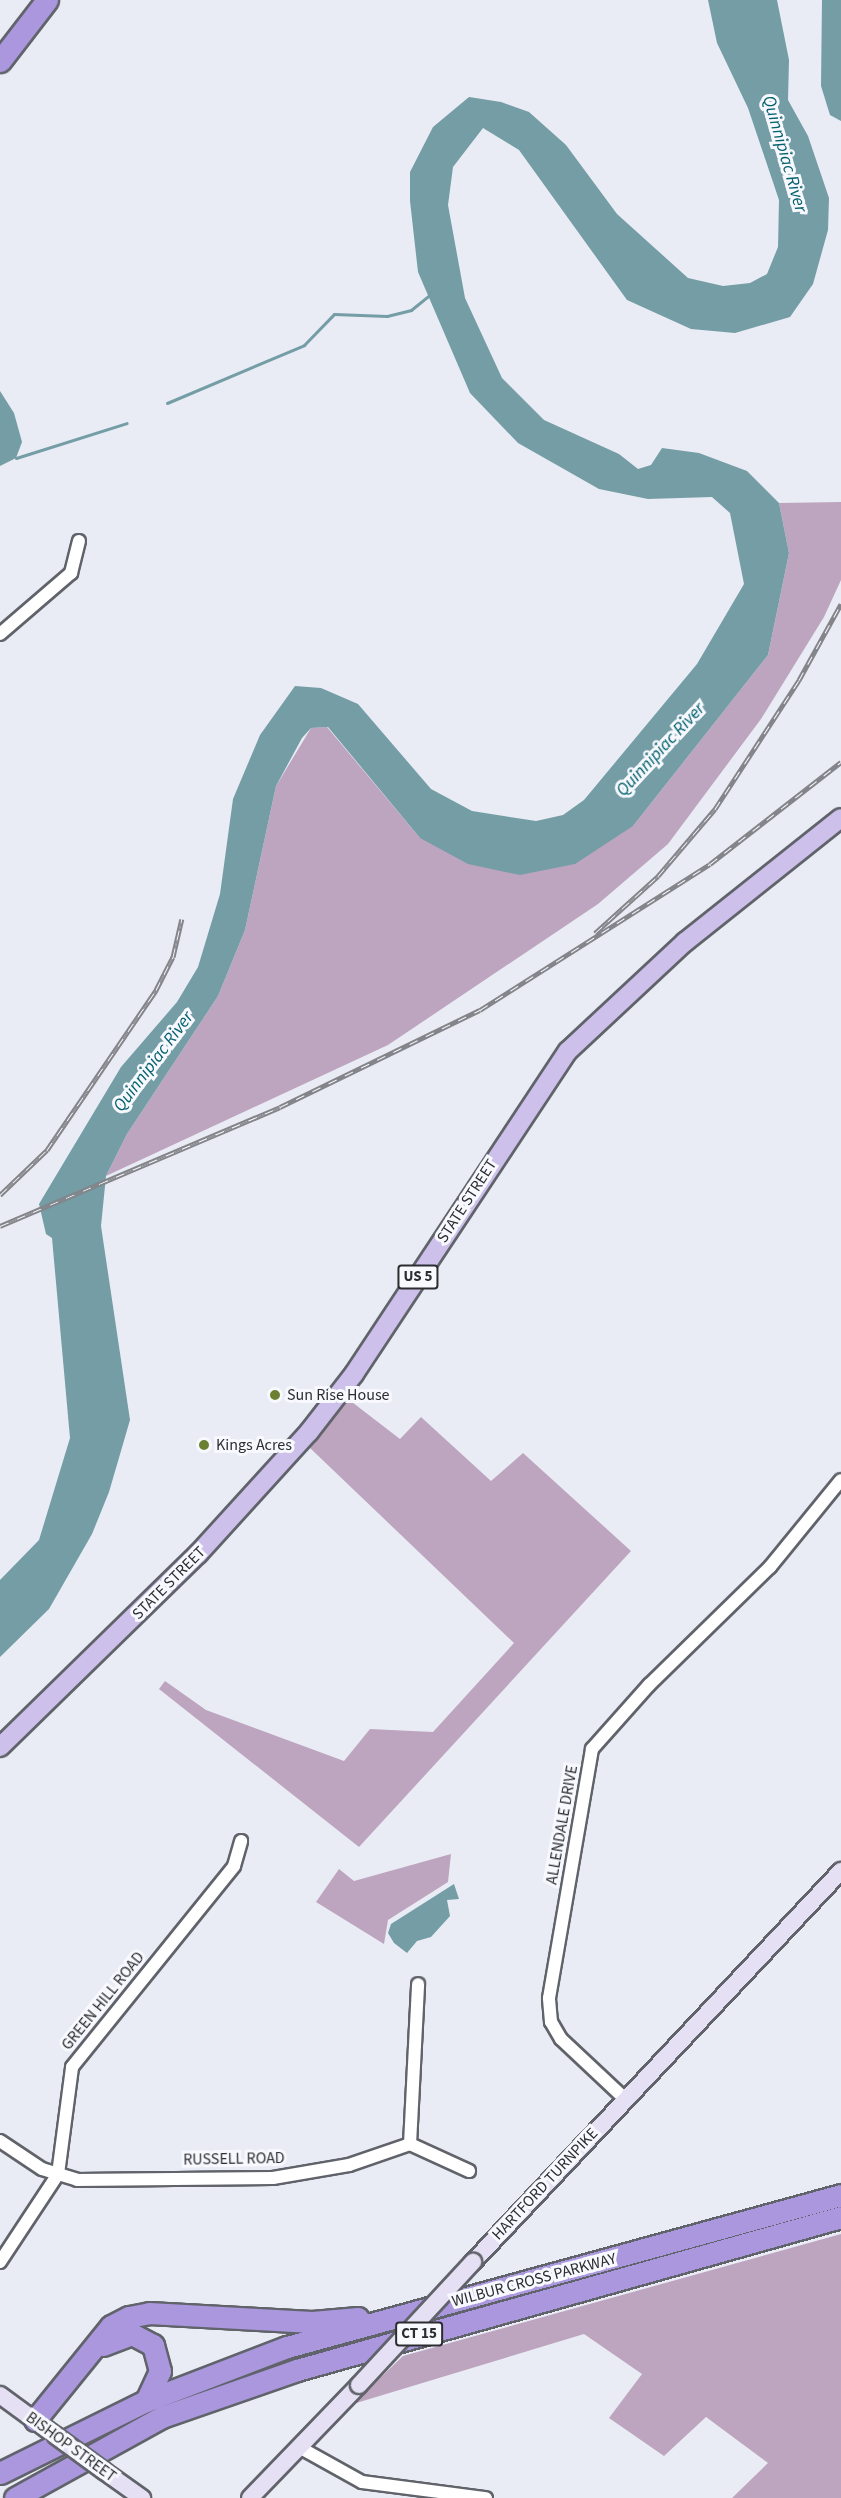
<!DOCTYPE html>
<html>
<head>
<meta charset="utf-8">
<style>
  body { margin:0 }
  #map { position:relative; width:841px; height:2498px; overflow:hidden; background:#e9ecf4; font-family:"Source Sans 3",sans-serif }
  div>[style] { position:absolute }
  .forest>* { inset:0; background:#bea5bf }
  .water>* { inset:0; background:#749da5 }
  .stream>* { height:3px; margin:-1.5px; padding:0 1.5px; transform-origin:1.5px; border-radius:1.5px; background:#749da5 }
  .roads { filter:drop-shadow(2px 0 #60636a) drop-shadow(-2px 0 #60636a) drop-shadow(0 2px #60636a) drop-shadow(0 -2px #60636a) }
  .minor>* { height:12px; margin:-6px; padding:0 6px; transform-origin:6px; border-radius:6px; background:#fff }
  .secondary>* { height:16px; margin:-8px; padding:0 8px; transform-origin:8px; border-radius:8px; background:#e6e0f5 }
  .primary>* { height:18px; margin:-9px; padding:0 9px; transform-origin:9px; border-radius:9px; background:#cdc1eb }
  .motorway>* { height:21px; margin:-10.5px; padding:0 10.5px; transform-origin:10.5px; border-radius:10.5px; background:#ab97de }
  .rail>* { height:5px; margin-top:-2.5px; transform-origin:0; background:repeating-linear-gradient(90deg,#f7f9fe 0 9px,#83858a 0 18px); box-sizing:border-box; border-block:2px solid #83858a }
  .bridges { filter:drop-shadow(2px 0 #60636a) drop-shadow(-2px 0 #60636a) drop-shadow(0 2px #60636a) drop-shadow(0 -2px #60636a) }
  .secondary-bridge>* { height:16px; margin:-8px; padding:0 8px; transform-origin:8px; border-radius:8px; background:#e6e0f5 }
  .dots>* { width:16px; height:16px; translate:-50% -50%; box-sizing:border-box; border:3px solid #f7f9fe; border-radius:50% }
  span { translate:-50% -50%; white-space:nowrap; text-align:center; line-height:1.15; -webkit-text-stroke:6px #f7f9fe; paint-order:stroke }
  .shield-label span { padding:2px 4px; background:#f7f9fe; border:2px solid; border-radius:4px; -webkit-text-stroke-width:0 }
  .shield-label { font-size:15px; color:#2c2d30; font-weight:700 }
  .street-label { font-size:16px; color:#2c2d30 }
  .poi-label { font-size:16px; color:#2c2d30 }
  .left { translate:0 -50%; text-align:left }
  .water-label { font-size:18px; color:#05616d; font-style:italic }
</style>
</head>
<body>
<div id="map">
  <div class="forest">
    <i style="clip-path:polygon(841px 502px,841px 580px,824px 617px,761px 719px,668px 844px,598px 904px,388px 1045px,106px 1176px,127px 1134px,218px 996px,245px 930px,276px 786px,311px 728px,327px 727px,420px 838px,633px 826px,768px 655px,789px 553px,779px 503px)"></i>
    <i style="clip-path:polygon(348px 1399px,400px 1439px,421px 1417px,491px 1481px,523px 1453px,631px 1551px,359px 1847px,159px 1689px,165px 1681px,206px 1710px,344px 1761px,370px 1729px,433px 1732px,514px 1643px,310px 1448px)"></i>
    <i style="clip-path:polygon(451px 1854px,448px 1882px,388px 1920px,384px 1944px,316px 1902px,339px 1869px,354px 1881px)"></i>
    <i style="clip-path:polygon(841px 2234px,841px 2498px,732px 2498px,768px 2463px,706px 2417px,664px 2456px,609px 2418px,642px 2374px,584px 2334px,353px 2404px,403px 2356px)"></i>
  </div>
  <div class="water">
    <i style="clip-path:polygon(708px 0,777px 0,789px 60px,788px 100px,808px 136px,829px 198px,828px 230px,813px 284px,790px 317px,735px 333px,691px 329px,627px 300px,519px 150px,483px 128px,453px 167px,448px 205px,465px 298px,502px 378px,544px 420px,619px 454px,638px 469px,651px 465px,662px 448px,699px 453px,747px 471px,779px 503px,789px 553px,768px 655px,633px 826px,575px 864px,520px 875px,468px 864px,420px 838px,328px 727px,311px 728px,302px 738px,276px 786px,245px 930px,218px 996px,127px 1134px,106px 1176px,101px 1226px,130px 1420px,109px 1492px,92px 1534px,49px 1609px,0 1657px,0 1580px,39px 1540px,70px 1438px,52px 1238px,46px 1234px,39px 1204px,121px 1067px,177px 1002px,198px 967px,220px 894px,233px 799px,260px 735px,295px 686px,321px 688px,358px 704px,431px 789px,472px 811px,536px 821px,563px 815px,584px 800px,697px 664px,744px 584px,730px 513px,712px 497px,648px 499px,599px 489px,518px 443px,470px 393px,418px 272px,410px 201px,410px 172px,433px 127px,469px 97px,501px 102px,529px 112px,566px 145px,617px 214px,688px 278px,723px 286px,750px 283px,767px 274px,778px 247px,779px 200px,748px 108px,717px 43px)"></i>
    <i style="clip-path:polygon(822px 0,841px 0,841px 121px,830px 115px,821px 86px)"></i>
    <i style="clip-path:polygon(0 391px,14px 413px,22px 442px,16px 458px,0 466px)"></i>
    <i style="clip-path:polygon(454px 1884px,459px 1899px,447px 1900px,450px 1916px,431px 1937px,417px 1941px,407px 1953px,394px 1943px,388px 1933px,391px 1924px)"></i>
  </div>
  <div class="stream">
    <i style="left:167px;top:403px;width:149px;rotate:-22.9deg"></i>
    <i style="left:304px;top:345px;width:43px;rotate:-45.9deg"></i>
    <i style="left:334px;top:314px;width:53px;rotate:2.2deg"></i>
    <i style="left:387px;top:316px;width:25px;rotate:-14deg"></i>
    <i style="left:411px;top:310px;width:26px;rotate:-39deg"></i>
    <i style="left:16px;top:458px;width:116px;rotate:-17.5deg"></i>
  </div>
  <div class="roads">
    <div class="minor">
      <i style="left:0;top:634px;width:94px;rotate:-40.7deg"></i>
      <i style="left:71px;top:573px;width:33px;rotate:-76deg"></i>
      <i style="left:624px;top:2098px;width:86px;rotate:-136.9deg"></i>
      <i style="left:561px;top:2039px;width:20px;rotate:-120deg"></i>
      <i style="left:551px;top:2022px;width:24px;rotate:-95deg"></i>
      <i style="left:549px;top:1998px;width:253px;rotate:-80.2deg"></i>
      <i style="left:592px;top:1749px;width:86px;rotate:-48.3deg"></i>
      <i style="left:649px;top:1685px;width:169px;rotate:-44.3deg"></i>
      <i style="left:770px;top:1567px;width:112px;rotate:-50.8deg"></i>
      <i style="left:0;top:2141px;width:50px;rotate:33.7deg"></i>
      <i style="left:42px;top:2169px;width:37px;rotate:17deg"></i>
      <i style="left:77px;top:2180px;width:196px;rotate:-0.6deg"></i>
      <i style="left:273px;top:2178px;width:77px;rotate:-9.7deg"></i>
      <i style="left:349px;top:2165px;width:65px;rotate:-19deg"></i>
      <i style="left:410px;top:2144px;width:65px;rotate:24.6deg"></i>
      <i style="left:410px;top:2144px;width:160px;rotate:-87.1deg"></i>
      <i style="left:0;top:2262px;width:105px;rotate:-56.6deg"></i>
      <i style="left:58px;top:2174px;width:108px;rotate:-82.5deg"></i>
      <i style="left:72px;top:2067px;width:258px;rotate:-51.1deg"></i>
      <i style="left:234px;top:1866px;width:26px;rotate:-74deg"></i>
      <i style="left:299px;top:2447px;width:72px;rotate:29.1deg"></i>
      <i style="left:362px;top:2482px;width:125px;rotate:7.4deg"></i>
    </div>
    <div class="secondary">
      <i style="left:473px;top:2262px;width:537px;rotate:-46.74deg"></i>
      <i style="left:0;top:2395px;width:69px;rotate:36.2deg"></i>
      <i style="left:104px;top:2471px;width:47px;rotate:35.4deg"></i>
      <i style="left:250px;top:2498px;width:157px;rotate:-46deg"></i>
    </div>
    <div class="primary">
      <i style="left:0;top:1747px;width:277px;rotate:-44.3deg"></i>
      <i style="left:198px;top:1554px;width:165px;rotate:-47.7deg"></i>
      <i style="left:309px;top:1432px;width:73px;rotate:-52.2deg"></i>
      <i style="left:354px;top:1374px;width:387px;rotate:-56.5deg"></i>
      <i style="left:568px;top:1051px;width:160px;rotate:-43deg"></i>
      <i style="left:685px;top:942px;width:199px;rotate:-38.5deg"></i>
    </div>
    <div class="motorway">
      <i style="left:0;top:61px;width:77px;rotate:-52.4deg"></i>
      <i style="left:103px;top:2345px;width:31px;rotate:-21deg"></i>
      <i style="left:132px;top:2334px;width:24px;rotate:28deg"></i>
      <i style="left:153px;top:2345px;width:27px;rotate:75deg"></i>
      <i style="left:160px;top:2371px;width:33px;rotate:115deg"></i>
      <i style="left:35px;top:2420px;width:121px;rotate:-51deg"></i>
      <i style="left:111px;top:2326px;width:20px;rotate:-27deg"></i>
      <i style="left:129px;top:2317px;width:20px;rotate:-11deg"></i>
      <i style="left:149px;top:2313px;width:163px;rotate:3.2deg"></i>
      <i style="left:312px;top:2322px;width:46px;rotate:-5deg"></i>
      <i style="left:0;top:2473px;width:163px;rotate:-26.3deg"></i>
      <i style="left:146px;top:2401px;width:151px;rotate:-21deg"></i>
      <i style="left:287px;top:2347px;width:574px;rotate:-15.34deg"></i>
      <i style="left:15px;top:2498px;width:168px;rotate:-28.9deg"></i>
      <i style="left:162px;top:2417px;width:143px;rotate:-19.2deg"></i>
      <i style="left:297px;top:2370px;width:565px;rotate:-15.71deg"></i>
    </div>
  </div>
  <div class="rail">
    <i style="left:595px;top:933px;width:85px;rotate:-42.1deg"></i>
    <i style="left:658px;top:876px;width:88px;rotate:-49.6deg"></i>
    <i style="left:715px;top:809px;width:154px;rotate:-56.9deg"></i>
    <i style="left:799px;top:680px;width:87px;rotate:-61.1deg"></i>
    <i style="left:0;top:1195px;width:65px;rotate:-43.8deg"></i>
    <i style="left:47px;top:1150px;width:194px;rotate:-55.7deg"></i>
    <i style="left:156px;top:990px;width:37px;rotate:-63deg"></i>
    <i style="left:173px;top:957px;width:39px;rotate:-77deg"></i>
    <i style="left:0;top:1226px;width:304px;rotate:-23deg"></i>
    <i style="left:280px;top:1107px;width:222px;rotate:-25.9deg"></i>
    <i style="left:480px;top:1010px;width:272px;rotate:-32.4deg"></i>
    <i style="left:710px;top:864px;width:166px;rotate:-37.9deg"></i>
  </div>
  <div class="bridges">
    <div class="secondary-bridge">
      <i style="left:359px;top:2385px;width:168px;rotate:-47.2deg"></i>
      <i style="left:56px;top:2436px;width:59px;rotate:36.1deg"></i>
    </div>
  </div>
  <div class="dots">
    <i style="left:275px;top:1395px;background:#6b8031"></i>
    <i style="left:204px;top:1445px;background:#6b8031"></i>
  </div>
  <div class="shield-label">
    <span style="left:418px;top:1277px">US 5</span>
    <span style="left:419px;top:2334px">CT 15</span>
  </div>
  <div class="street-label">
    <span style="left:467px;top:1201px;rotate:-57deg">STATE STREET</span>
    <span style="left:169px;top:1583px;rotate:-45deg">STATE STREET</span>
    <span style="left:562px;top:1825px;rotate:-80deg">ALLENDALE DRIVE</span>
    <span style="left:103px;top:2001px;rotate:-51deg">GREEN HILL ROAD</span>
    <span style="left:234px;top:2159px;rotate:-1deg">RUSSELL ROAD</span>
    <span style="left:545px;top:2184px;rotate:-47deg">HARTFORD TURNPIKE</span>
    <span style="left:534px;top:2280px;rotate:-15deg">WILBUR CROSS PARKWAY</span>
    <span style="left:71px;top:2447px;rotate:36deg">BISHOP STREET</span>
  </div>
  <div class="poi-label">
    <span class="left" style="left:287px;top:1395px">Sun Rise House</span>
    <span class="left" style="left:216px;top:1445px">Kings Acres</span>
  </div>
  <div class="water-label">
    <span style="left:784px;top:154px;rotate:74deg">Quinnipiac River</span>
    <span style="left:661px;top:750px;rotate:-47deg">Quinnipiac River</span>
    <span style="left:154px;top:1062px;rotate:-53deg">Quinnipiac River</span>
  </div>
</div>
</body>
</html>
